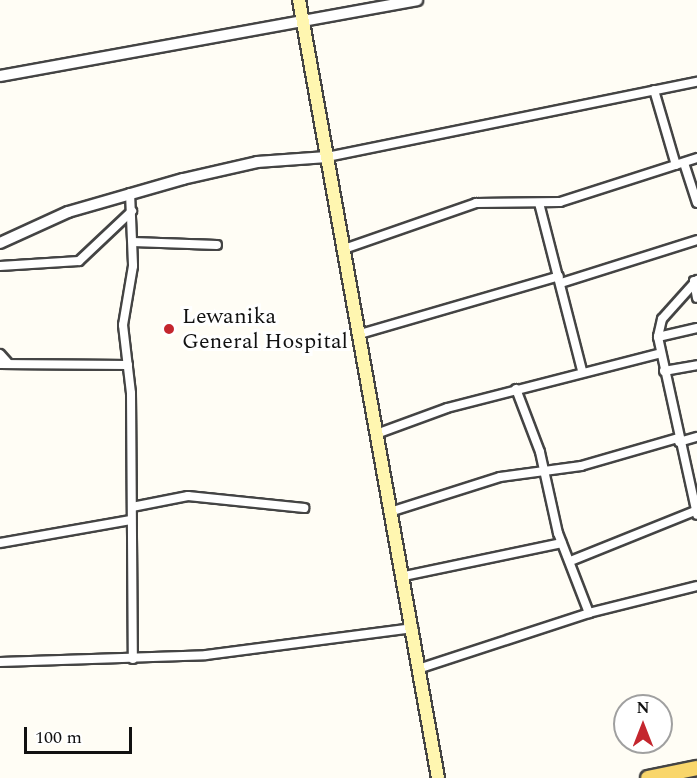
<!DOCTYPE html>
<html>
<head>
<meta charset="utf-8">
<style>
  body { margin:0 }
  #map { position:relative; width:697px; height:778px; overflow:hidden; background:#fffdf5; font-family:Spectral,serif }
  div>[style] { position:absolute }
  .roads { filter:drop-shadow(2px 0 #444) drop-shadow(-2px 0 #444) drop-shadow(0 2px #444) drop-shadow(0 -2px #444) }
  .minor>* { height:8px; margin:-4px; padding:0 4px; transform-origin:4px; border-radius:4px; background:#fff }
  .tertiary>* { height:10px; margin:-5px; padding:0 5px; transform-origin:5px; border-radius:5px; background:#fff }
  .secondary>* { height:12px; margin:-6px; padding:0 6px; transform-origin:6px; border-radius:6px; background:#fff6b0 }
  .primary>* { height:14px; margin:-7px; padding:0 7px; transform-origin:7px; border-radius:7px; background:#f9d66b }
  .dots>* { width:16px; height:16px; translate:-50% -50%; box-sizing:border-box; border:3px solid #fff; border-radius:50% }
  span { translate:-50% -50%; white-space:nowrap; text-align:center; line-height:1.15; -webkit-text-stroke:6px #fff; paint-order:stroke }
  .poi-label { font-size:22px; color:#111 }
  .left { translate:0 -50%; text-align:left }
  .north { position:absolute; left:613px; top:694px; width:60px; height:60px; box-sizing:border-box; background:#fff; border:2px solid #a0a0a0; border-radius:50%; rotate:0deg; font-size:16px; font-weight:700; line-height:24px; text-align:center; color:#111 }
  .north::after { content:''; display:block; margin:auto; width:21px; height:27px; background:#c4262e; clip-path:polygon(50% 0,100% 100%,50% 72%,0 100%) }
  .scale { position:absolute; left:24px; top:727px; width:108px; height:27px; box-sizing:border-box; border:3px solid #111; border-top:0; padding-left:8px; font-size:18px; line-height:21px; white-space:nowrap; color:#111; -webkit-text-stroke:4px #fff; paint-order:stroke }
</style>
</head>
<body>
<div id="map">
  <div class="roads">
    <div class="minor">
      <i style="left:654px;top:90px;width:78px;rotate:73.7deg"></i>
      <i style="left:327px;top:157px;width:378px;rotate:-11.5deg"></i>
      <i style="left:684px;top:163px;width:42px;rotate:72deg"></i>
      <i style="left:130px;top:193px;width:73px;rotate:87.6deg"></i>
      <i style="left:133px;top:266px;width:60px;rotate:99.6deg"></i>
      <i style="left:123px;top:325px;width:68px;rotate:83.3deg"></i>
      <i style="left:131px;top:393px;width:266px;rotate:89.6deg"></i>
      <i style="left:539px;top:203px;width:173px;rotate:75.6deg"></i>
      <i style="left:133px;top:242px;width:84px;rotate:2deg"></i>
      <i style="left:344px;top:249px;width:140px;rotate:-19.2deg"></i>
      <i style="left:476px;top:203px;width:84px;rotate:-0.7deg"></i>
      <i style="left:560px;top:202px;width:144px;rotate:-17.8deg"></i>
      <i style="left:0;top:266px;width:79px;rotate:-3.6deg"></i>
      <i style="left:79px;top:261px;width:73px;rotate:-43.3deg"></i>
      <i style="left:697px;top:280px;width:52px;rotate:131.9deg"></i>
      <i style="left:662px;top:319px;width:18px;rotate:103deg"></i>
      <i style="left:658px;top:337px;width:182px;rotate:77.6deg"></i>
      <i style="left:694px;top:281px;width:17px;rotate:80deg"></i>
      <i style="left:561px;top:283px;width:143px;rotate:-17.5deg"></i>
      <i style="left:360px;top:334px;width:207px;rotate:-16.2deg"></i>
      <i style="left:658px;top:337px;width:40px;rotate:-13deg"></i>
      <i style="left:0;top:354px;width:12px;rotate:48deg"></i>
      <i style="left:0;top:364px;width:128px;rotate:0.4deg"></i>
      <i style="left:664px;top:371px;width:34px;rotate:-10deg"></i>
      <i style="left:516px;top:389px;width:67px;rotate:69.1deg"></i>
      <i style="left:540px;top:452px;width:83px;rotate:77.5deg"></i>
      <i style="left:558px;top:533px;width:86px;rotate:68.8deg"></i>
      <i style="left:379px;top:433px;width:72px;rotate:-20.2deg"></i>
      <i style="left:447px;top:408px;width:221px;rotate:-14.4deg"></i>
      <i style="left:679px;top:442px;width:19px;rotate:-16deg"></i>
      <i style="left:132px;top:507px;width:57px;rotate:-11.1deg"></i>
      <i style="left:188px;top:496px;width:117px;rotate:5.9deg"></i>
      <i style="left:393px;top:511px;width:112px;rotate:-17.6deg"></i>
      <i style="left:500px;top:477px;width:82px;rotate:-7.7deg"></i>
      <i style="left:581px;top:466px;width:101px;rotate:-16.1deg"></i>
      <i style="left:0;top:543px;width:133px;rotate:-10deg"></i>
      <i style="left:573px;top:560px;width:131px;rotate:-21.9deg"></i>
      <i style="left:404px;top:576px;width:161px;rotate:-11.8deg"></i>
      <i style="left:0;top:662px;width:206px;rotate:-1.9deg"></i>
      <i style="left:206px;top:655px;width:209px;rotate:-7.4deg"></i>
      <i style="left:421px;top:668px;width:177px;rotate:-18.1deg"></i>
      <i style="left:589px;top:613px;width:111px;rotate:-14deg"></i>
    </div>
    <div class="tertiary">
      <i style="left:0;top:76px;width:424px;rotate:-10.3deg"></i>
      <i style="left:0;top:243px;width:75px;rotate:-24.5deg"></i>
      <i style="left:68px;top:212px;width:120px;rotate:-16deg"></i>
      <i style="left:183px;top:179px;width:76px;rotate:-12.9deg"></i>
      <i style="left:257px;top:162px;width:70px;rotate:-4.1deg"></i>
    </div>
    <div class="secondary">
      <i style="left:299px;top:0;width:790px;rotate:79.87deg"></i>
    </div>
    <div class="primary">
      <i style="left:648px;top:778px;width:50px;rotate:-11.5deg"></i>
    </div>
  </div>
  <div class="dots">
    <i style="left:169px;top:329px;background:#c4262e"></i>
  </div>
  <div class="poi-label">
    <span class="left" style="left:182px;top:329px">Lewanika<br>General Hospital</span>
  </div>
  <div class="north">N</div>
  <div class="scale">100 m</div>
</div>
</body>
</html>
